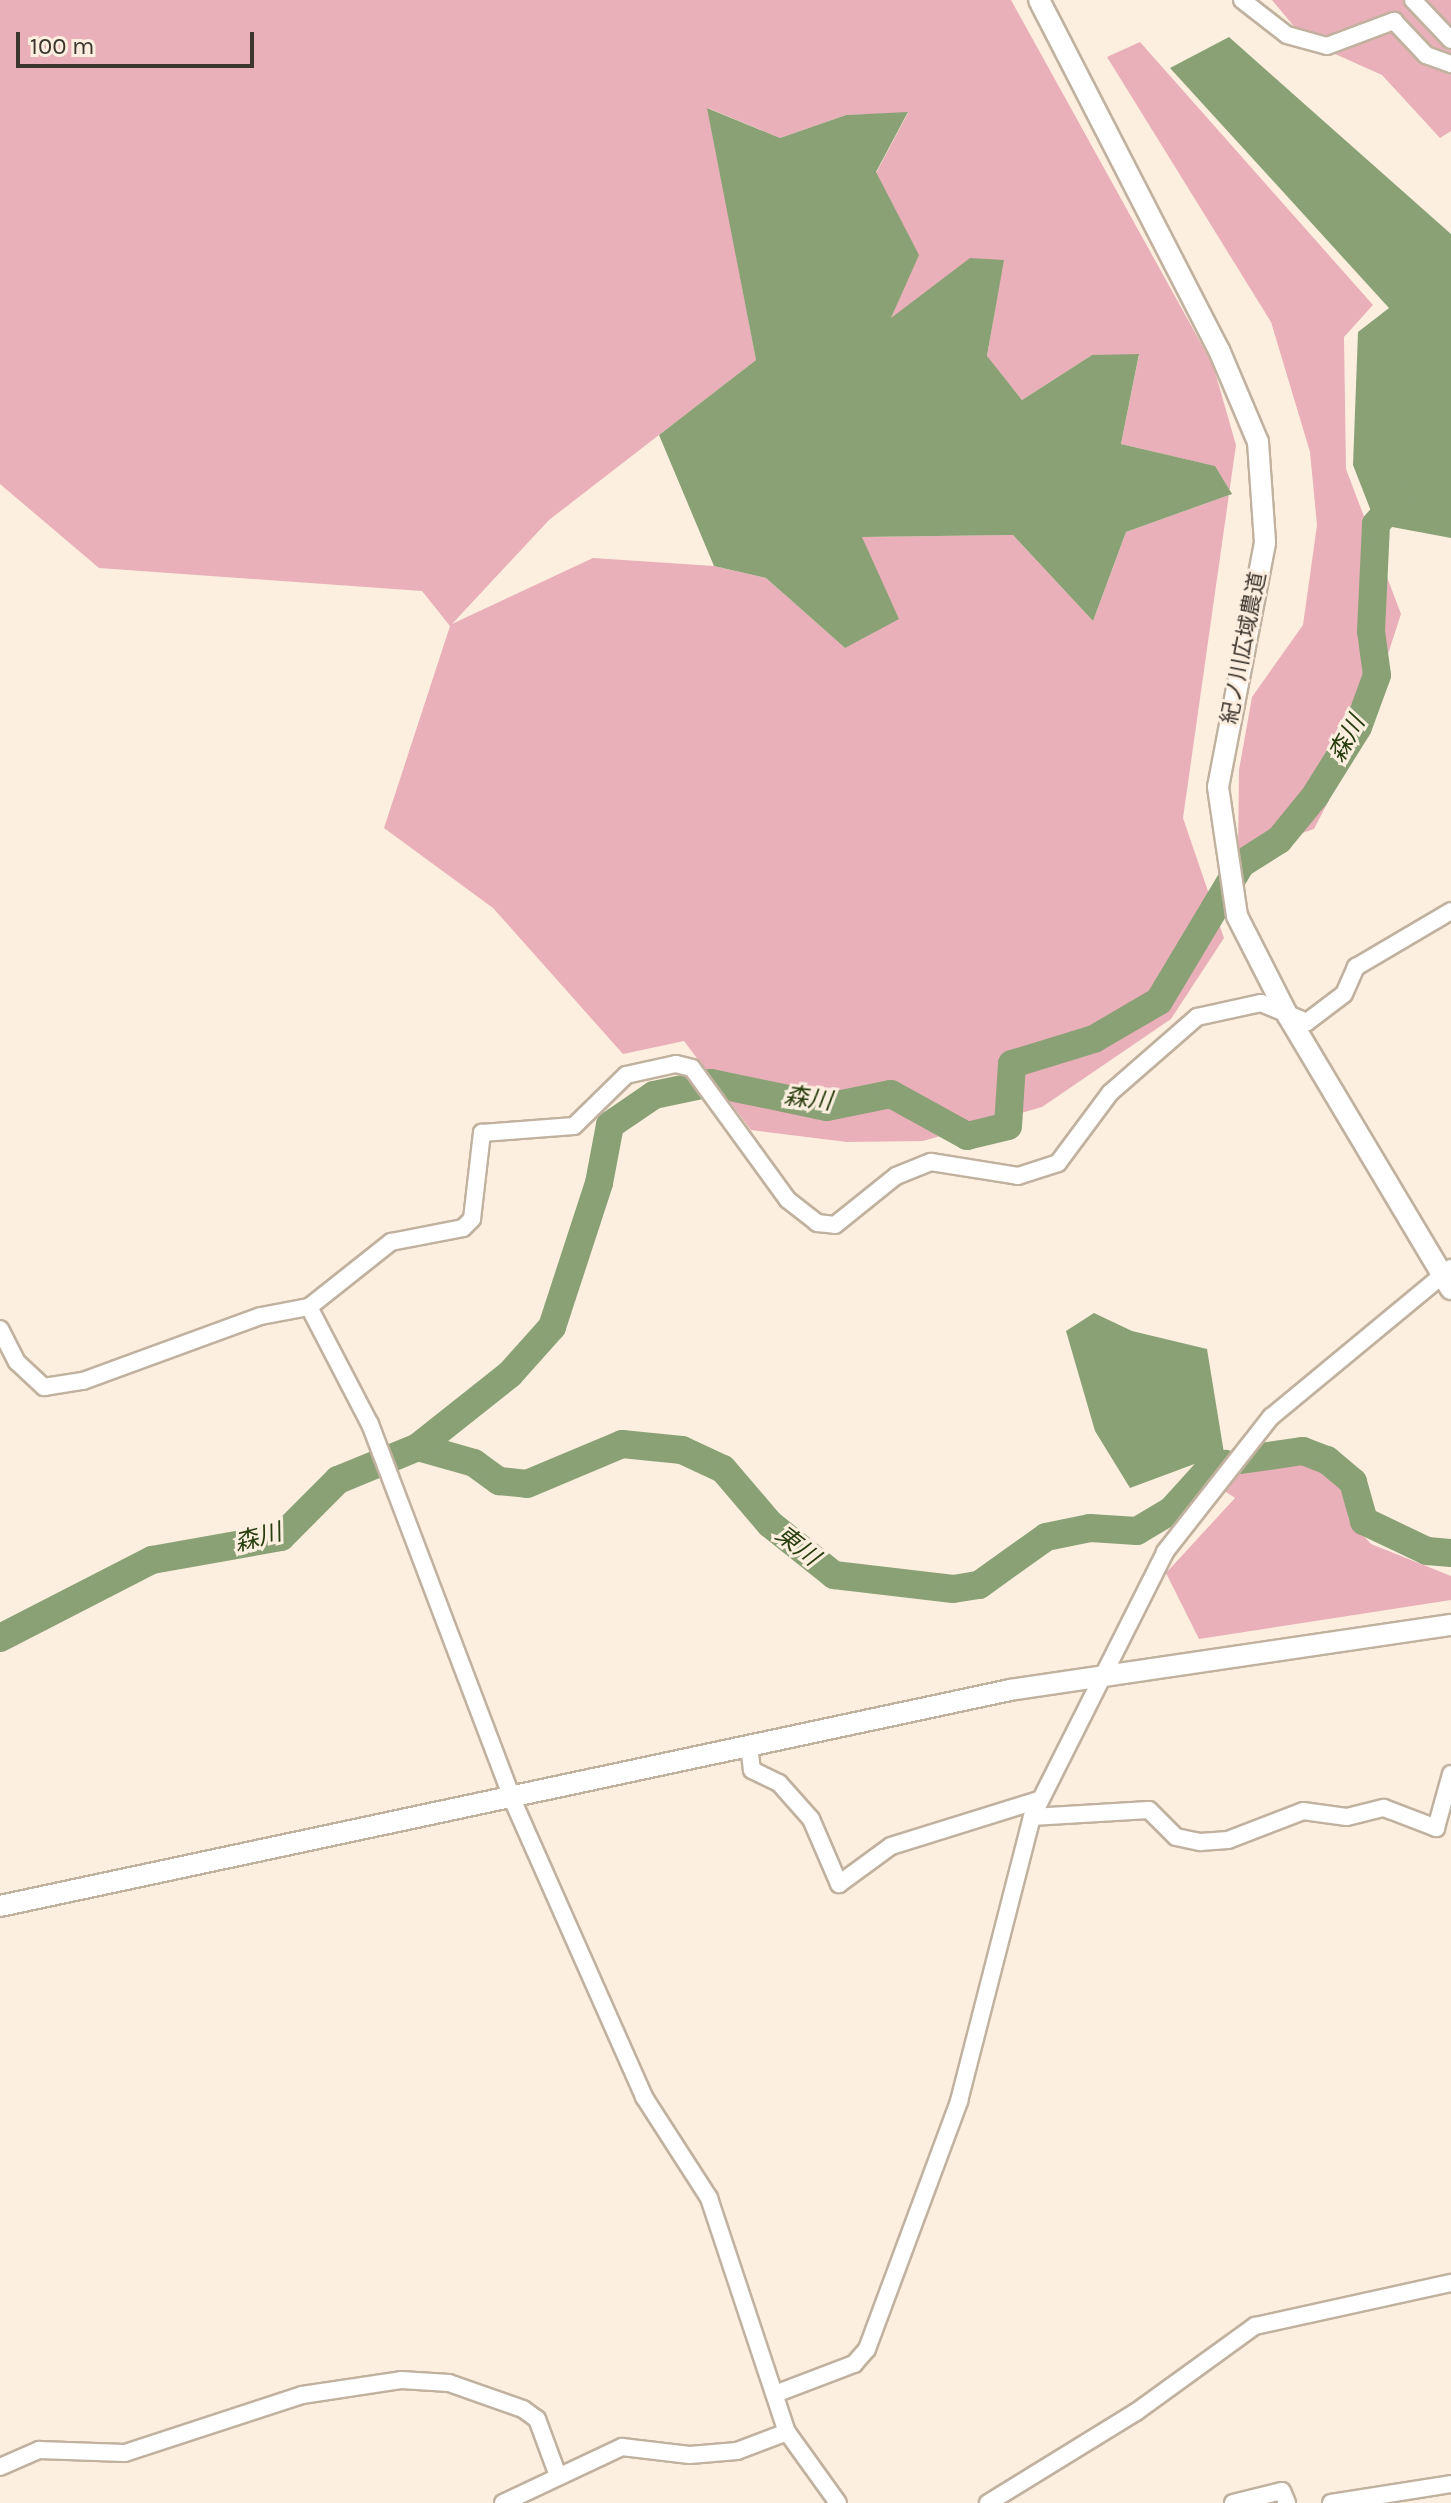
<!DOCTYPE html>
<html>
<head>
<meta charset="utf-8">
<style>
  body { margin:0 }
  #map { position:relative; width:1451px; height:2503px; overflow:hidden; background:#fdefe0; font-family:Karla,"Noto Sans JP",sans-serif }
  div>[style] { position:absolute }
  .forest>* { inset:0; background:#e9b0b9 }
  .water>* { inset:0; background:#8aa176 }
  .river>* { height:28px; margin:-14px; padding:0 14px; transform-origin:14px; border-radius:14px; background:#8aa176 }
  .roads { filter:drop-shadow(2px 0 #c1b19f) drop-shadow(-2px 0 #c1b19f) drop-shadow(0 2px #c1b19f) drop-shadow(0 -2px #c1b19f) }
  .minor>* { height:16px; margin:-8px; padding:0 8px; transform-origin:8px; border-radius:8px; background:#fff }
  .tertiary>* { height:20px; margin:-10px; padding:0 10px; transform-origin:10px; border-radius:10px; background:#fff }
  span { translate:-50% -50%; white-space:nowrap; text-align:center; line-height:1.15; -webkit-text-stroke:6px #fdefe0; paint-order:stroke }
  .street-label { font-size:22px; color:#3d362f }
  .water-label { font-size:24px; color:#273d0d; font-style:italic }
  .scale { position:absolute; left:16px; top:32px; width:238px; height:36px; box-sizing:border-box; border:4px solid #3d362f; border-top:0; padding-left:10px; font-size:24px; line-height:28px; white-space:nowrap; color:#3d362f; -webkit-text-stroke:6px #fdefe0; paint-order:stroke }
</style>
</head>
<body>
<div id="map">
  <div class="forest">
    <i style="clip-path:polygon(evenodd,0 0,1011px 0,1213px 365px,1236px 445px,1183px 818px,1224px 938px,1171px 1019px,1042px 1107px,923px 1141px,847px 1142px,751px 1130px,684px 1041px,623px 1054px,493px 908px,384px 828px,450px 626px,422px 591px,99px 568px,0 484px,0 0,708px 108px,780px 138px,846px 115px,908px 113px,876px 173px,918px 255px,890px 320px,970px 259px,1003px 261px,987px 357px,1022px 400px,1092px 355px,1139px 355px,1121px 444px,1214px 466px,1232px 494px,1126px 532px,1093px 621px,1013px 535px,861px 537px,845px 648px,766px 578px,714px 566px,593px 558px,452px 624px,549px 520px,756px 360px,708px 108px)"></i>
    <i style="clip-path:polygon(1272px 0,1451px 0,1451px 131px,1440px 138px,1382px 75px,1306px 41px)"></i>
    <i style="clip-path:polygon(1140px 42px,1373px 305px,1344px 337px,1346px 469px,1401px 614px,1360px 740px,1314px 829px,1238px 855px,1239px 770px,1252px 697px,1303px 625px,1317px 525px,1310px 452px,1271px 322px,1107px 57px)"></i>
    <i style="clip-path:polygon(1299px 1458px,1340px 1478px,1349px 1520px,1371px 1544px,1451px 1576px,1451px 1600px,1199px 1639px,1166px 1573px,1235px 1498px,1223px 1490px,1236px 1472px)"></i>
  </div>
  <div class="water">
    <i style="clip-path:polygon(1229px 37px,1451px 234px,1451px 538px,1376px 524px,1353px 465px,1358px 332px,1389px 308px,1170px 68px)"></i>
    <i style="clip-path:polygon(707px 108px,780px 138px,846px 115px,908px 112px,876px 172px,919px 255px,891px 318px,970px 258px,1004px 260px,987px 356px,1022px 400px,1092px 355px,1139px 354px,1121px 444px,1215px 466px,1232px 494px,1126px 532px,1093px 621px,1013px 535px,862px 537px,899px 619px,845px 648px,766px 578px,714px 566px,659px 435px,756px 360px)"></i>
    <i style="clip-path:polygon(1094px 1313px,1132px 1331px,1207px 1349px,1224px 1453px,1130px 1488px,1095px 1431px,1066px 1331px)"></i>
  </div>
  <div class="river">
    <i style="left:418px;top:1447px;width:58px;rotate:15.9deg"></i>
    <i style="left:474px;top:1463px;width:31px;rotate:36deg"></i>
    <i style="left:499px;top:1481px;width:28px;rotate:6deg"></i>
    <i style="left:527px;top:1484px;width:103px;rotate:-22.8deg"></i>
    <i style="left:622px;top:1444px;width:60px;rotate:5.7deg"></i>
    <i style="left:682px;top:1450px;width:45px;rotate:24.9deg"></i>
    <i style="left:723px;top:1469px;width:72px;rotate:49.5deg"></i>
    <i style="left:770px;top:1524px;width:82px;rotate:38.6deg"></i>
    <i style="left:834px;top:1575px;width:120px;rotate:6.7deg"></i>
    <i style="left:953px;top:1589px;width:26px;rotate:-9deg"></i>
    <i style="left:979px;top:1585px;width:82px;rotate:-35.6deg"></i>
    <i style="left:1046px;top:1537px;width:45px;rotate:-11.6deg"></i>
    <i style="left:1090px;top:1528px;width:47px;rotate:3.7deg"></i>
    <i style="left:1137px;top:1531px;width:41px;rotate:-31deg"></i>
    <i style="left:1172px;top:1510px;width:57px;rotate:-47.9deg"></i>
    <i style="left:1210px;top:1468px;width:16px;rotate:-15deg"></i>
    <i style="left:1241px;top:1460px;width:63px;rotate:-8.3deg"></i>
    <i style="left:1303px;top:1451px;width:26px;rotate:21deg"></i>
    <i style="left:1327px;top:1460px;width:34px;rotate:40deg"></i>
    <i style="left:1353px;top:1482px;width:41px;rotate:74.2deg"></i>
    <i style="left:1364px;top:1521px;width:70px;rotate:25.5deg"></i>
    <i style="left:1427px;top:1551px;width:24px;rotate:5deg"></i>
    <i style="left:0;top:1638px;width:171px;rotate:-27.2deg"></i>
    <i style="left:152px;top:1560px;width:131px;rotate:-10.1deg"></i>
    <i style="left:281px;top:1537px;width:81px;rotate:-45deg"></i>
    <i style="left:338px;top:1480px;width:87px;rotate:-22.4deg"></i>
    <i style="left:418px;top:1447px;width:117px;rotate:-38.4deg"></i>
    <i style="left:510px;top:1374px;width:63px;rotate:-48.2deg"></i>
    <i style="left:552px;top:1327px;width:151px;rotate:-71.9deg"></i>
    <i style="left:599px;top:1183px;width:59px;rotate:-79.3deg"></i>
    <i style="left:610px;top:1125px;width:53px;rotate:-34.3deg"></i>
    <i style="left:654px;top:1095px;width:58px;rotate:-11.9deg"></i>
    <i style="left:711px;top:1083px;width:118px;rotate:11.7deg"></i>
    <i style="left:827px;top:1107px;width:65px;rotate:-11.5deg"></i>
    <i style="left:891px;top:1094px;width:87px;rotate:28.9deg"></i>
    <i style="left:967px;top:1136px;width:42px;rotate:-13.7deg"></i>
    <i style="left:1008px;top:1126px;width:62px;rotate:-86.3deg"></i>
    <i style="left:1012px;top:1064px;width:86px;rotate:-17deg"></i>
    <i style="left:1094px;top:1039px;width:75px;rotate:-30.3deg"></i>
    <i style="left:1159px;top:1001px;width:160px;rotate:-59.1deg"></i>
    <i style="left:1241px;top:864px;width:45px;rotate:-32.3deg"></i>
    <i style="left:1279px;top:840px;width:57px;rotate:-50.7deg"></i>
    <i style="left:1315px;top:796px;width:81px;rotate:-58.1deg"></i>
    <i style="left:1358px;top:727px;width:55px;rotate:-69.9deg"></i>
    <i style="left:1377px;top:675px;width:44px;rotate:-97.8deg"></i>
    <i style="left:1371px;top:631px;width:107px;rotate:-87.3deg"></i>
    <i style="left:1376px;top:524px;width:36px;rotate:-48deg"></i>
  </div>
  <div class="roads">
    <div class="minor">
      <i style="left:1242px;top:0;width:57px;rotate:37.9deg"></i>
      <i style="left:1287px;top:35px;width:41px;rotate:15.4deg"></i>
      <i style="left:1327px;top:46px;width:72px;rotate:-20.5deg"></i>
      <i style="left:1394px;top:21px;width:47px;rotate:46.7deg"></i>
      <i style="left:1426px;top:55px;width:27px;rotate:20deg"></i>
      <i style="left:1413px;top:0;width:55px;rotate:46.5deg"></i>
      <i style="left:309px;top:1307px;width:105px;rotate:-38.4deg"></i>
      <i style="left:391px;top:1242px;width:73px;rotate:-11deg"></i>
      <i style="left:463px;top:1228px;width:13px;rotate:-45deg"></i>
      <i style="left:472px;top:1219px;width:87px;rotate:-83.4deg"></i>
      <i style="left:482px;top:1133px;width:92px;rotate:-4.4deg"></i>
      <i style="left:574px;top:1126px;width:73px;rotate:-44.4deg"></i>
      <i style="left:626px;top:1075px;width:51px;rotate:-12.4deg"></i>
      <i style="left:676px;top:1064px;width:16px;rotate:14deg"></i>
      <i style="left:692px;top:1068px;width:163px;rotate:54deg"></i>
      <i style="left:788px;top:1200px;width:37px;rotate:38deg"></i>
      <i style="left:817px;top:1223px;width:18px;rotate:6deg"></i>
      <i style="left:835px;top:1225px;width:78px;rotate:-38.8deg"></i>
      <i style="left:896px;top:1176px;width:38px;rotate:-22deg"></i>
      <i style="left:931px;top:1162px;width:88px;rotate:9.1deg"></i>
      <i style="left:1018px;top:1176px;width:42px;rotate:-18deg"></i>
      <i style="left:1058px;top:1163px;width:87px;rotate:-53.4deg"></i>
      <i style="left:1110px;top:1093px;width:116px;rotate:-41.1deg"></i>
      <i style="left:1197px;top:1017px;width:66px;rotate:-12.3deg"></i>
      <i style="left:1261px;top:1003px;width:50px;rotate:22.4deg"></i>
      <i style="left:1307px;top:1022px;width:46px;rotate:-37.1deg"></i>
      <i style="left:1344px;top:994px;width:30px;rotate:-66deg"></i>
      <i style="left:1356px;top:967px;width:110px;rotate:-30.5deg"></i>
      <i style="left:309px;top:1307px;width:132px;rotate:62.5deg"></i>
      <i style="left:370px;top:1424px;width:403px;rotate:69.2deg"></i>
      <i style="left:513px;top:1801px;width:324px;rotate:66.1deg"></i>
      <i style="left:644px;top:2097px;width:120px;rotate:57.2deg"></i>
      <i style="left:709px;top:2198px;width:247px;rotate:71.6deg"></i>
      <i style="left:787px;top:2432px;width:87px;rotate:54.3deg"></i>
      <i style="left:0;top:1329px;width:37px;rotate:63deg"></i>
      <i style="left:17px;top:1362px;width:37px;rotate:43deg"></i>
      <i style="left:44px;top:1387px;width:39px;rotate:-9deg"></i>
      <i style="left:83px;top:1381px;width:189px;rotate:-20.1deg"></i>
      <i style="left:261px;top:1316px;width:49px;rotate:-10.6deg"></i>
      <i style="left:749px;top:1746px;width:24px;rotate:83deg"></i>
      <i style="left:752px;top:1770px;width:30px;rotate:26deg"></i>
      <i style="left:779px;top:1783px;width:48px;rotate:48.4deg"></i>
      <i style="left:811px;top:1819px;width:71px;rotate:66.7deg"></i>
      <i style="left:839px;top:1884px;width:64px;rotate:-36.2deg"></i>
      <i style="left:891px;top:1846px;width:155px;rotate:-17.3deg"></i>
      <i style="left:1032px;top:1817px;width:117px;rotate:-3.4deg"></i>
      <i style="left:1149px;top:1810px;width:38px;rotate:45deg"></i>
      <i style="left:1176px;top:1837px;width:25px;rotate:12deg"></i>
      <i style="left:1200px;top:1842px;width:28px;rotate:-4deg"></i>
      <i style="left:1228px;top:1840px;width:80px;rotate:-21.1deg"></i>
      <i style="left:1303px;top:1811px;width:44px;rotate:7.8deg"></i>
      <i style="left:1347px;top:1817px;width:38px;rotate:-14deg"></i>
      <i style="left:1384px;top:1808px;width:56px;rotate:21deg"></i>
      <i style="left:1436px;top:1828px;width:56px;rotate:-74.5deg"></i>
      <i style="left:775px;top:2394px;width:85px;rotate:-20.8deg"></i>
      <i style="left:854px;top:2364px;width:20px;rotate:-49deg"></i>
      <i style="left:867px;top:2349px;width:265px;rotate:-69.6deg"></i>
      <i style="left:959px;top:2101px;width:293px;rotate:-75.6deg"></i>
      <i style="left:1032px;top:1817px;width:297px;rotate:-63.3deg"></i>
      <i style="left:1165px;top:1552px;width:172px;rotate:-51.9deg"></i>
      <i style="left:1271px;top:1417px;width:234px;rotate:-39.6deg"></i>
      <i style="left:0;top:2467px;width:43px;rotate:-23.6deg"></i>
      <i style="left:39px;top:2450px;width:86px;rotate:2deg"></i>
      <i style="left:125px;top:2453px;width:186px;rotate:-18.1deg"></i>
      <i style="left:302px;top:2395px;width:100px;rotate:-8.6deg"></i>
      <i style="left:401px;top:2380px;width:48px;rotate:3.6deg"></i>
      <i style="left:449px;top:2383px;width:78px;rotate:19.4deg"></i>
      <i style="left:523px;top:2409px;width:17px;rotate:36deg"></i>
      <i style="left:537px;top:2419px;width:58px;rotate:69.7deg"></i>
      <i style="left:503px;top:2503px;width:132px;rotate:-25.2deg"></i>
      <i style="left:622px;top:2447px;width:68px;rotate:6.7deg"></i>
      <i style="left:690px;top:2455px;width:47px;rotate:-4.9deg"></i>
      <i style="left:737px;top:2451px;width:53px;rotate:-20.8deg"></i>
      <i style="left:988px;top:2503px;width:174px;rotate:-31.6deg"></i>
      <i style="left:1136px;top:2412px;width:147px;rotate:-35.9deg"></i>
      <i style="left:1255px;top:2326px;width:201px;rotate:-12.4deg"></i>
      <i style="left:1233px;top:2503px;width:50px;rotate:-13.8deg"></i>
      <i style="left:1282px;top:2491px;width:13px;rotate:67deg"></i>
      <i style="left:1331px;top:2503px;width:121px;rotate:-9deg"></i>
    </div>
    <div class="tertiary">
      <i style="left:1039px;top:0;width:394px;rotate:62.8deg"></i>
      <i style="left:1219px;top:350px;width:100px;rotate:67deg"></i>
      <i style="left:1258px;top:442px;width:101px;rotate:86deg"></i>
      <i style="left:1265px;top:543px;width:248px;rotate:100.9deg"></i>
      <i style="left:1218px;top:787px;width:130px;rotate:81.6deg"></i>
      <i style="left:1237px;top:916px;width:112px;rotate:63deg"></i>
      <i style="left:1288px;top:1016px;width:318px;rotate:59.2deg"></i>
      <i style="left:0;top:1906px;width:1033px;rotate:-12.07deg"></i>
      <i style="left:1010px;top:1690px;width:446px;rotate:-8.4deg"></i>
    </div>
  </div>
  <div class="street-label">
    <span style="left:1244px;top:648px;rotate:-79deg">紀ノ川広域農道</span>
  </div>
  <div class="water-label">
    <span style="left:1347px;top:739px;rotate:-61deg">森川</span>
    <span style="left:808px;top:1099px;rotate:7deg">森川</span>
    <span style="left:258px;top:1538px;rotate:-15deg">森川</span>
    <span style="left:797px;top:1546px;rotate:38deg">東川</span>
  </div>
  <div class="scale">100 m</div>
</div>
</body>
</html>
